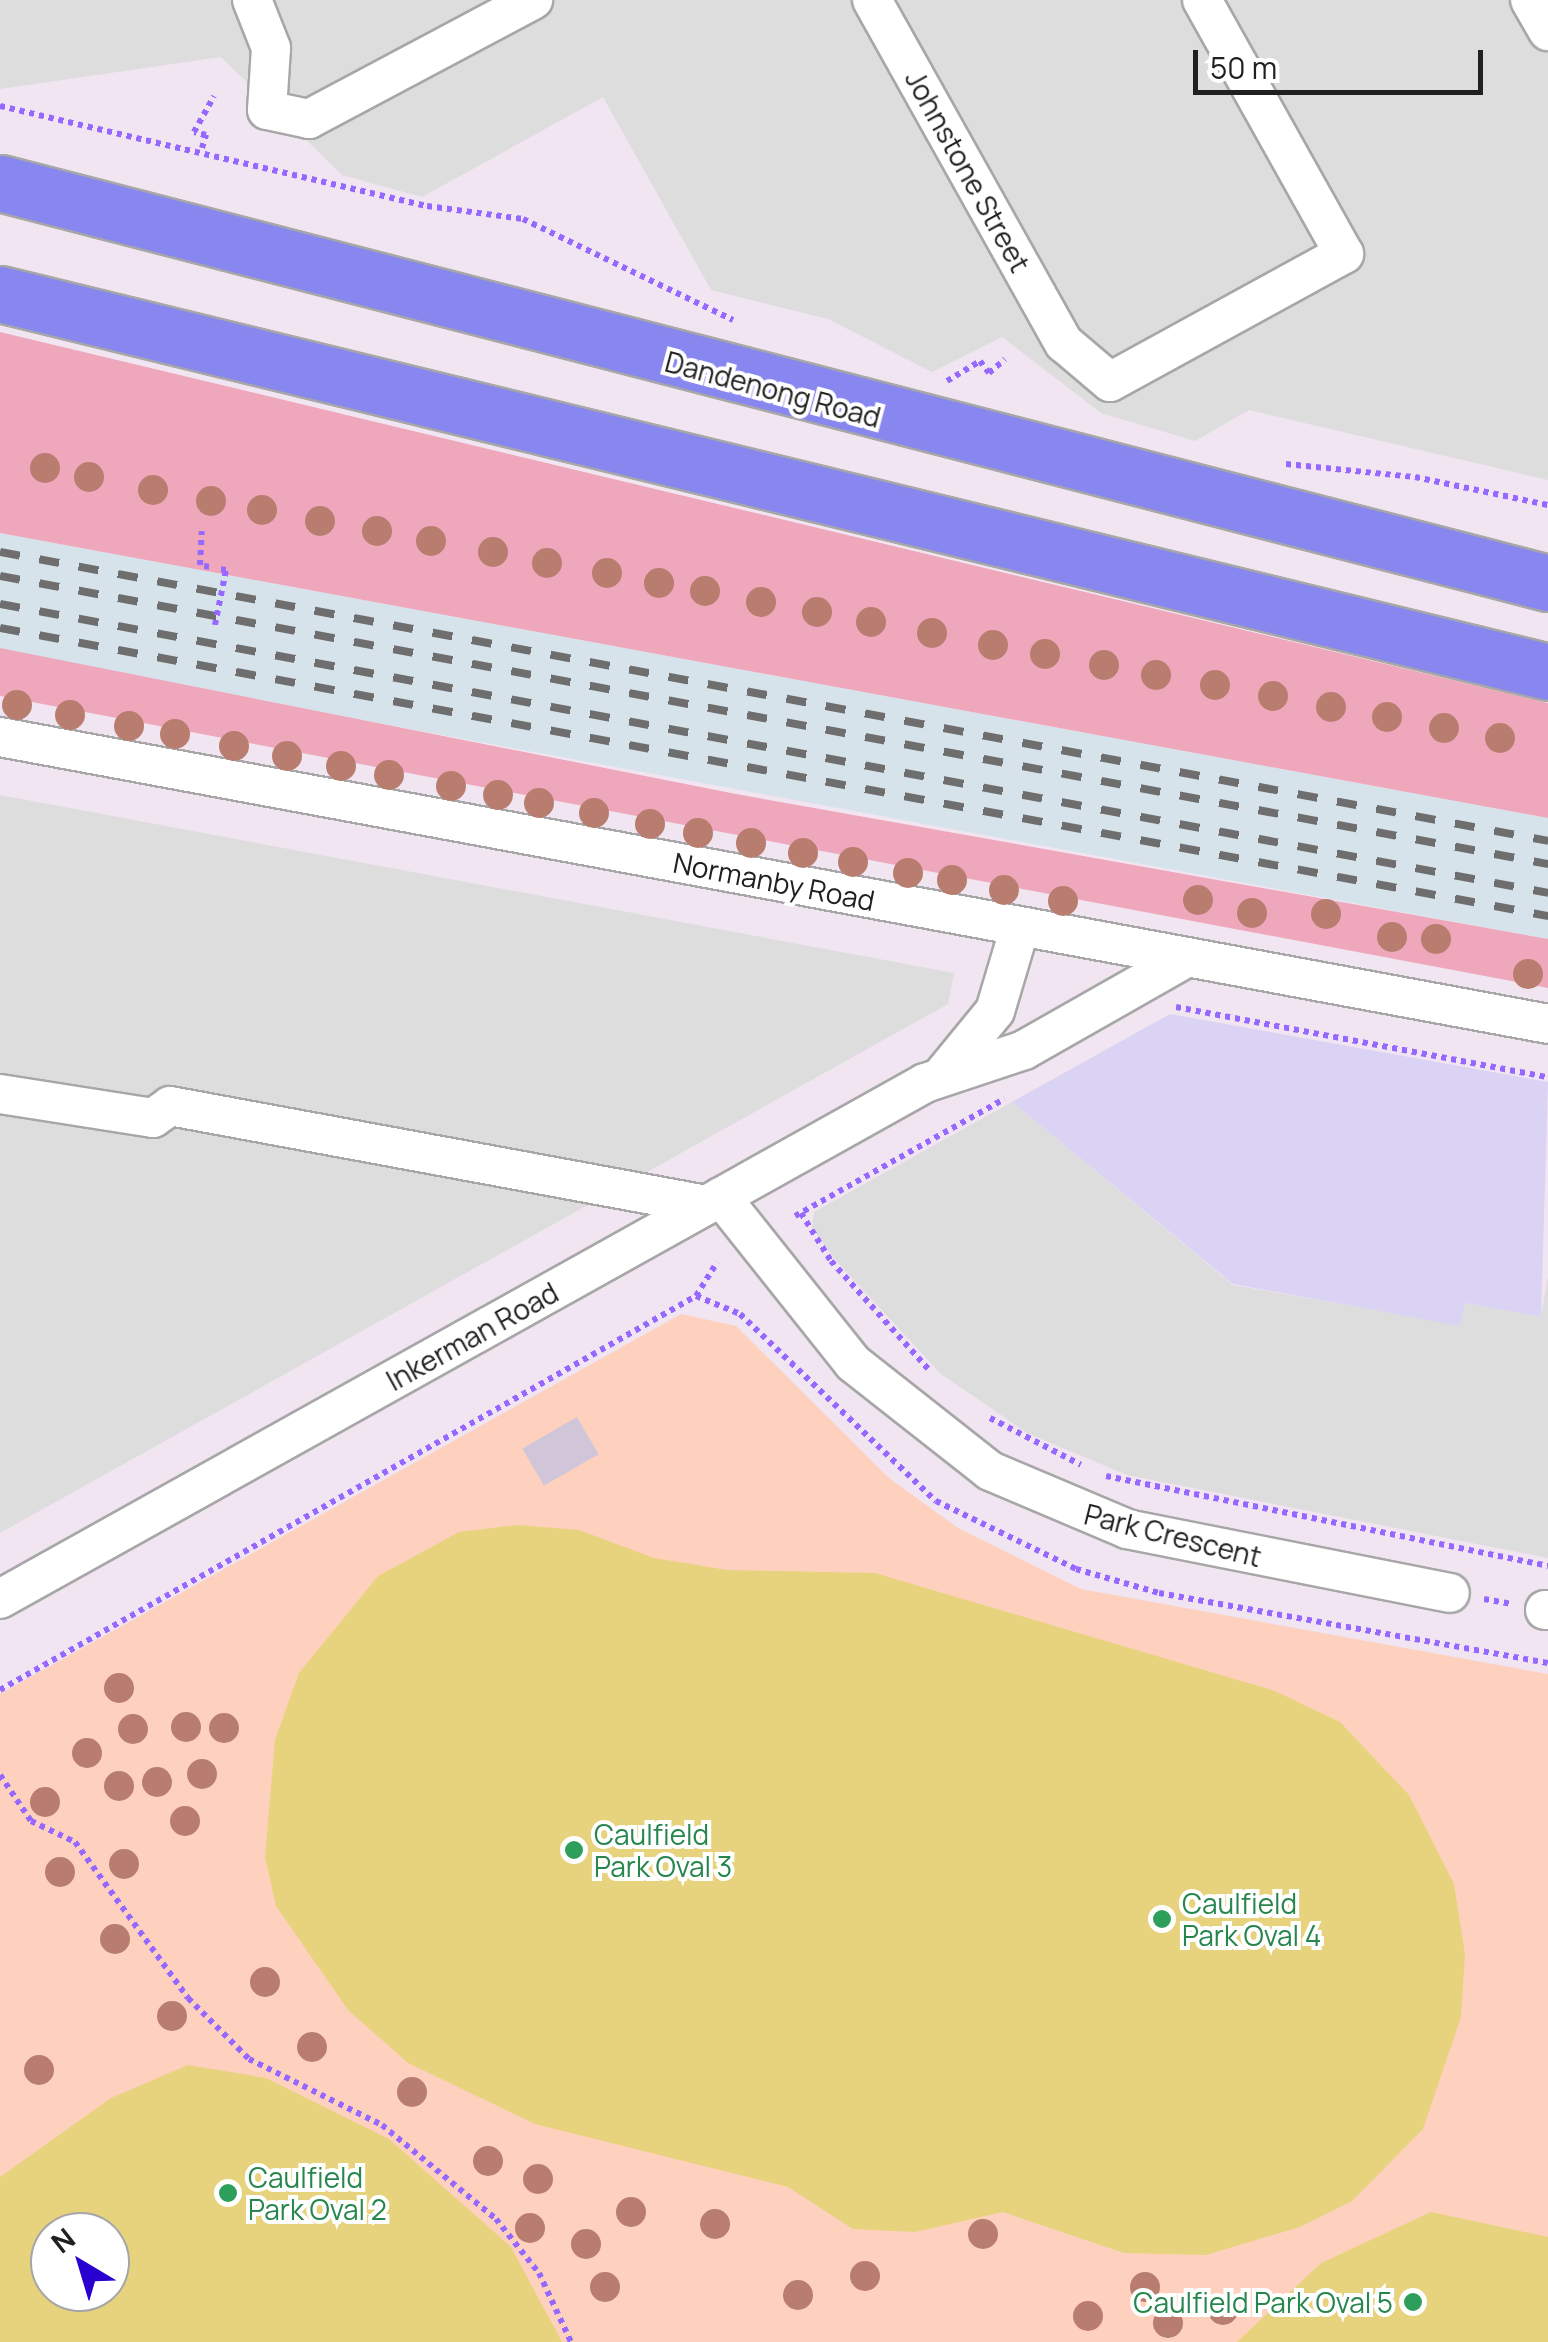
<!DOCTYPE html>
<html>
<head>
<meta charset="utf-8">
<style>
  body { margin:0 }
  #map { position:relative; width:1548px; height:2342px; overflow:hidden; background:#f0e5f1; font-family:Manrope,sans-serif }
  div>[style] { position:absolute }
  .residential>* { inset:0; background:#ddddde }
  .commercial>* { inset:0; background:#dbd3f3 }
  .industrial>* { inset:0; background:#d7e3eb }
  .grass>* { inset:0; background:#efa7bc }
  .park>* { inset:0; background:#fed1bf }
  .pitch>* { inset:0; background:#e7d37d }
  .building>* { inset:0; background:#d1c5d9; transform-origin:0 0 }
  .path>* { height:6px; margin-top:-3px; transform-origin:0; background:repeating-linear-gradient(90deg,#9668ff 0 5px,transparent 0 10px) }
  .roads { filter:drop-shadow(2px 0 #a7a7a7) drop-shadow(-2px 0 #a7a7a7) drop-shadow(0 2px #a7a7a7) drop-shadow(0 -2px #a7a7a7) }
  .minor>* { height:38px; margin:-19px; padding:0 19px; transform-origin:19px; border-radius:19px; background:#fff }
  .highway>* { height:55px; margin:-27.5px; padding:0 27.5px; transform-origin:27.5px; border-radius:27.5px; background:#8887ef }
  .rail>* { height:8px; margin-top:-4px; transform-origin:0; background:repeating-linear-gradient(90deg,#6e6e6e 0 20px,transparent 0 40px) }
  .path-bridge>* { height:6px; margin-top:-3px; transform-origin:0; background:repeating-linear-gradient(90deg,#9668ff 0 5px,transparent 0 10px) }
  .trees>* { width:30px; height:30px; margin:-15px; border-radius:50%; background:#b87d6e }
  .dots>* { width:28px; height:28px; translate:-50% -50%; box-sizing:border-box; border:5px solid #fff; border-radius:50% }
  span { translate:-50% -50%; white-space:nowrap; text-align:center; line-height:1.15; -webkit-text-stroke:8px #fff; paint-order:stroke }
  .street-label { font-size:28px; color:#202020 }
  .leisure-label { font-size:28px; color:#27864d }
  .left { translate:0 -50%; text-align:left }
  .right { translate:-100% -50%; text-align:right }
  .north { position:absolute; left:30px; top:2212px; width:100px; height:100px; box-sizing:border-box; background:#fff; border:2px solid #a6a6a6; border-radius:50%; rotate:322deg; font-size:28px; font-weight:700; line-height:40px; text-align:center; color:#202020 }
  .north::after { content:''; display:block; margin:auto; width:35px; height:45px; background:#2900cf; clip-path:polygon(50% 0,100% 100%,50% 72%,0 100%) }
  .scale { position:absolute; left:1193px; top:50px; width:290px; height:45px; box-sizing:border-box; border:5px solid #202020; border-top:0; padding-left:12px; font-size:30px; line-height:35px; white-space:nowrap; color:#202020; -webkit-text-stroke:8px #fff; paint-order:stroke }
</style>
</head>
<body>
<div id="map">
  <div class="residential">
    <i style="clip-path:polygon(0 0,1548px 0,1548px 480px,1249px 410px,1195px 441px,1101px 413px,1002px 337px,932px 372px,828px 319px,711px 290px,603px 97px,422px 197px,342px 175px,221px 57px,0 89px)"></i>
    <i style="clip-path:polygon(0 795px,954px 973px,948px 1004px,0 1533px)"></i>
    <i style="clip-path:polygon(1012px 1102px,1233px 1285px,1460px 1325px,1465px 1303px,1541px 1317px,1548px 1277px,1548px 1558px,1127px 1475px,1027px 1433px,941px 1374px,839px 1264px,812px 1228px,814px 1212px)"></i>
  </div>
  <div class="commercial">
    <i style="clip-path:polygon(1170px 1014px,1548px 1082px,1541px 1317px,1465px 1303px,1460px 1326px,1233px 1284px,1012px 1102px)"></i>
  </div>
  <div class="industrial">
    <i style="clip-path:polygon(0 533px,1548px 818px,1548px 939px,14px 656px,0 648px)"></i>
  </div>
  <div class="grass">
    <i style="clip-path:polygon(0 332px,1548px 703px,1548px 818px,0 533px)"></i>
    <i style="clip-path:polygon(0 648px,736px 794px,1548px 939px,1548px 988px,0 696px)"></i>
  </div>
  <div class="park">
    <i style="clip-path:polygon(evenodd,681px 1314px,736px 1326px,889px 1478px,958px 1528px,1081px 1589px,1548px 1674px,1548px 2342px,0 2342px,0 1694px,681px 1314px,50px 2232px,110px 2232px,110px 2292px,50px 2292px,50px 2232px)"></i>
  </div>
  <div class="pitch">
    <i style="clip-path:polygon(517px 1525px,579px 1530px,654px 1558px,727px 1570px,875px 1573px,1275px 1691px,1340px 1722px,1409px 1795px,1454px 1884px,1465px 1954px,1461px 2017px,1423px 2129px,1352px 2201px,1300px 2227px,1206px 2255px,1124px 2253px,1003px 2212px,915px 2232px,853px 2229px,788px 2187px,535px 2124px,408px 2063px,348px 2010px,276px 1906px,265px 1857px,275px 1740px,299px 1673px,378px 1576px,459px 1532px)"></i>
    <i style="clip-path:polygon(evenodd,188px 2065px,266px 2078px,389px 2139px,511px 2247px,562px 2342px,0 2342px,0 2177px,111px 2098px,188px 2065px,50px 2232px,110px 2232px,110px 2292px,50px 2292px,50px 2232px)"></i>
    <i style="clip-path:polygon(1431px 2212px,1548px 2237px,1548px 2342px,1237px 2342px,1321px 2263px)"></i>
  </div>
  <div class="building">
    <i style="left:577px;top:1417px;width:43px;height:63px;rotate:60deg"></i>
  </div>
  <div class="path">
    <i style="left:0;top:106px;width:439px;rotate:13.2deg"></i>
    <i style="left:427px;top:206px;width:97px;rotate:7.7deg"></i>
    <i style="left:523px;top:219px;width:233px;rotate:25.7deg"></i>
    <i style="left:202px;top:148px;width:14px;rotate:-73deg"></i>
    <i style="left:206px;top:135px;width:12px;rotate:-166deg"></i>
    <i style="left:194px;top:132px;width:41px;rotate:-60.9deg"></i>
    <i style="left:947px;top:381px;width:39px;rotate:-31deg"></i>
    <i style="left:980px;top:361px;width:15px;rotate:53deg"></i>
    <i style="left:989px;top:373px;width:21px;rotate:-41deg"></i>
    <i style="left:1286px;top:464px;width:130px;rotate:5.8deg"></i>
    <i style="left:1415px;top:477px;width:136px;rotate:11.9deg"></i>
    <i style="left:200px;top:565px;width:34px;rotate:-87deg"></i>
    <i style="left:204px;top:566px;width:8px;rotate:7deg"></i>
    <i style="left:1176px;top:1007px;width:379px;rotate:10.7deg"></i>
    <i style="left:801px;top:1213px;width:57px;rotate:58deg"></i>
    <i style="left:831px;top:1261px;width:147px;rotate:48deg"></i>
    <i style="left:795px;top:1216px;width:240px;rotate:-29.2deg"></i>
    <i style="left:696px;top:1296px;width:40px;rotate:-58deg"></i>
    <i style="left:990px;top:1418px;width:102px;rotate:27.3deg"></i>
    <i style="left:1106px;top:1476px;width:451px;rotate:11.5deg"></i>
    <i style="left:1484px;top:1599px;width:27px;rotate:10deg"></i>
    <i style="left:0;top:1690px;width:800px;rotate:-29.51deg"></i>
    <i style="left:696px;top:1296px;width:48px;rotate:22.2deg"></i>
    <i style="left:740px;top:1314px;width:271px;rotate:43.7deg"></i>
    <i style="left:936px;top:1501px;width:156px;rotate:25.9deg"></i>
    <i style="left:1076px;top:1569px;width:86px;rotate:16.1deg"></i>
    <i style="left:1159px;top:1593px;width:395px;rotate:10.2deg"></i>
    <i style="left:0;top:1775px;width:55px;rotate:56deg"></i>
    <i style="left:31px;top:1821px;width:49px;rotate:25.5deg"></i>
    <i style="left:75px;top:1842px;width:193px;rotate:54.1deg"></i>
    <i style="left:188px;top:1998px;width:86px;rotate:45deg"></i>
    <i style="left:249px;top:2059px;width:148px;rotate:26.4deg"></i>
    <i style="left:382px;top:2125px;width:148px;rotate:39.5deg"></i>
    <i style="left:496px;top:2219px;width:69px;rotate:51.5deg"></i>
    <i style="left:539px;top:2273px;width:76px;rotate:65.1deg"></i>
  </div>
  <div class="roads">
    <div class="minor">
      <i style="left:252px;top:0;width:52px;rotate:68.4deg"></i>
      <i style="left:271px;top:48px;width:62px;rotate:93.7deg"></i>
      <i style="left:267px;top:110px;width:43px;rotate:12.1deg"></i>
      <i style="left:309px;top:119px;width:254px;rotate:-28deg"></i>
      <i style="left:872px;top:0;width:393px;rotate:60.8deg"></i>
      <i style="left:1064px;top:343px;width:60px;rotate:40.3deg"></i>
      <i style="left:1110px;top:382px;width:267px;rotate:-28.7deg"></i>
      <i style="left:1344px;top:254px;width:291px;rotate:-119.2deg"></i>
      <i style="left:1530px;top:0;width:36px;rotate:60deg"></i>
      <i style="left:0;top:737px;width:1574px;rotate:10.5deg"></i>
      <i style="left:944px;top:1073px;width:80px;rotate:-50.6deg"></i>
      <i style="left:995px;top:1011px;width:88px;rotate:-73.4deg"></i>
      <i style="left:0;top:1094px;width:155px;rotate:8.9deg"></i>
      <i style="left:153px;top:1118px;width:21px;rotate:-35deg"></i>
      <i style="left:170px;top:1106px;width:545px;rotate:10.46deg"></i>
      <i style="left:721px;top:1197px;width:212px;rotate:51.5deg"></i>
      <i style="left:853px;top:1363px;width:174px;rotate:38.2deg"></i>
      <i style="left:990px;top:1471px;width:149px;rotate:22.9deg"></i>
      <i style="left:1127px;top:1529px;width:329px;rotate:11.2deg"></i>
      <i style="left:0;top:1599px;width:1059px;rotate:-29.15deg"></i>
      <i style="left:925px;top:1083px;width:104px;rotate:-18.4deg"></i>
      <i style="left:1024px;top:1050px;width:186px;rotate:-29.6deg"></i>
      <i style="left:1545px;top:1610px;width:3px"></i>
    </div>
    <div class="highway">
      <i style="left:0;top:183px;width:1599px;rotate:14.49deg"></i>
      <i style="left:0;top:294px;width:1593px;rotate:13.72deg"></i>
    </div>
  </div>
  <div class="rail">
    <i style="left:0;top:552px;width:1575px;rotate:10.57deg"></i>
    <i style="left:0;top:576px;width:1575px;rotate:10.54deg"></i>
    <i style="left:0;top:604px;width:1575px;rotate:10.57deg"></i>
    <i style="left:0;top:628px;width:1575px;rotate:10.54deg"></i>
  </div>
  <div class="path-bridge">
    <i style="left:215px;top:625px;width:56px;rotate:-78.7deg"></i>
    <i style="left:226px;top:570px;width:8px;rotate:-173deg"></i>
  </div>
  <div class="trees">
    <i style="left:45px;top:468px"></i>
    <i style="left:89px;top:477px"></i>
    <i style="left:153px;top:490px"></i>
    <i style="left:211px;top:501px"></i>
    <i style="left:262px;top:510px"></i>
    <i style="left:320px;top:521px"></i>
    <i style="left:377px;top:531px"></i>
    <i style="left:431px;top:541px"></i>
    <i style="left:493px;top:552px"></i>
    <i style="left:547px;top:563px"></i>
    <i style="left:607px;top:573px"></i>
    <i style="left:659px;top:583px"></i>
    <i style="left:705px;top:591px"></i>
    <i style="left:761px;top:602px"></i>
    <i style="left:817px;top:612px"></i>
    <i style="left:871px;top:622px"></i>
    <i style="left:932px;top:633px"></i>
    <i style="left:993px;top:645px"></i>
    <i style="left:1045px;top:654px"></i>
    <i style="left:1104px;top:665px"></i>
    <i style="left:1156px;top:675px"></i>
    <i style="left:1215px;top:685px"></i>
    <i style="left:1273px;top:696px"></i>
    <i style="left:17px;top:705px"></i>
    <i style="left:1331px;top:707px"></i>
    <i style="left:70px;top:715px"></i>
    <i style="left:1387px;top:717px"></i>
    <i style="left:129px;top:726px"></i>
    <i style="left:1444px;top:728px"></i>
    <i style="left:175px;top:734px"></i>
    <i style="left:1500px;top:738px"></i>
    <i style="left:234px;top:746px"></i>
    <i style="left:287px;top:756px"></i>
    <i style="left:341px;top:766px"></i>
    <i style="left:389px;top:775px"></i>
    <i style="left:451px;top:786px"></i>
    <i style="left:498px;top:795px"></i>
    <i style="left:539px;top:803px"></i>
    <i style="left:594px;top:813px"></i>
    <i style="left:650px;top:824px"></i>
    <i style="left:698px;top:833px"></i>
    <i style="left:751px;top:843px"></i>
    <i style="left:803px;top:853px"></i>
    <i style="left:853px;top:862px"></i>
    <i style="left:908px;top:873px"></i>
    <i style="left:952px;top:880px"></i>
    <i style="left:1004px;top:890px"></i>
    <i style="left:1198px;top:900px"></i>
    <i style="left:1063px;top:901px"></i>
    <i style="left:1252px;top:913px"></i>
    <i style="left:1326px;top:914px"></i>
    <i style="left:1392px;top:937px"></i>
    <i style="left:1436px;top:939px"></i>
    <i style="left:1528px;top:974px"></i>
    <i style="left:119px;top:1688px"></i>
    <i style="left:186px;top:1727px"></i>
    <i style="left:224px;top:1728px"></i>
    <i style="left:133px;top:1729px"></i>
    <i style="left:87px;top:1753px"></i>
    <i style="left:202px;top:1774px"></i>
    <i style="left:157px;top:1782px"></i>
    <i style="left:119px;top:1786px"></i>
    <i style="left:45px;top:1802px"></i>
    <i style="left:185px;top:1821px"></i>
    <i style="left:124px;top:1864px"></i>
    <i style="left:60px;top:1872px"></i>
    <i style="left:115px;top:1939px"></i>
    <i style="left:265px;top:1982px"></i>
    <i style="left:172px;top:2016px"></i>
    <i style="left:312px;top:2047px"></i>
    <i style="left:39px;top:2070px"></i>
    <i style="left:412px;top:2092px"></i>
    <i style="left:488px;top:2161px"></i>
    <i style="left:538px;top:2179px"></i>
    <i style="left:631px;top:2212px"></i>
    <i style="left:715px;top:2224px"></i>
    <i style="left:530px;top:2228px"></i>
    <i style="left:983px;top:2234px"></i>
    <i style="left:586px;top:2244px"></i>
    <i style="left:865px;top:2276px"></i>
    <i style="left:605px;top:2287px"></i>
    <i style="left:1145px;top:2287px"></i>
    <i style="left:798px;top:2295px"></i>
    <i style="left:1223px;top:2310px"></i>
    <i style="left:1088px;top:2316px"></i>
    <i style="left:1168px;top:2323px"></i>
  </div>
  <div class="dots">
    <i style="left:574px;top:1850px;background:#2e9e5b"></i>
    <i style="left:1162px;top:1919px;background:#2e9e5b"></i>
    <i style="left:228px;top:2193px;background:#2e9e5b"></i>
    <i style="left:1413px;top:2302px;background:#2e9e5b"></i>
  </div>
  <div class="street-label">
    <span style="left:968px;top:171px;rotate:61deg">Johnstone Street</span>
    <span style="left:773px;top:389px;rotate:15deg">Dandenong Road</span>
    <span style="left:774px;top:881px;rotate:11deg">Normanby Road</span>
    <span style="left:472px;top:1336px;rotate:-29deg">Inkerman Road</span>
    <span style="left:1173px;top:1535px;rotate:14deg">Park Crescent</span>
  </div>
  <div class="leisure-label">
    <span class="left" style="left:594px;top:1850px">Caulfield<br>Park Oval 3</span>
    <span class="left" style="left:1182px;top:1919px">Caulfield<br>Park Oval 4</span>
    <span class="left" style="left:248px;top:2193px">Caulfield<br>Park Oval 2</span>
    <span class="right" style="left:1393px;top:2302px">Caulfield Park Oval 5</span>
  </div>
  <div class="north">N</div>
  <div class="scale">50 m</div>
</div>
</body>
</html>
